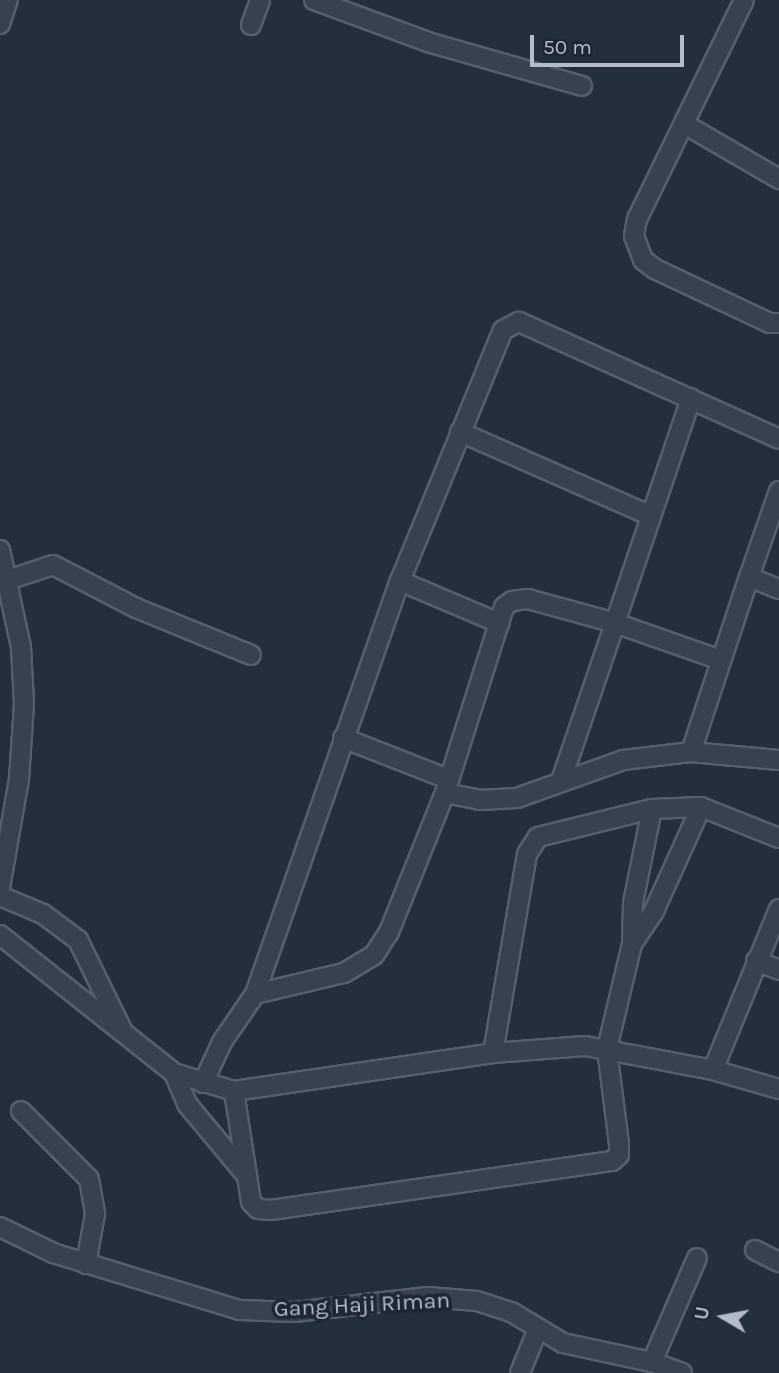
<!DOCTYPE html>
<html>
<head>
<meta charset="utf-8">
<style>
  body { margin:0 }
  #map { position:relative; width:779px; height:1373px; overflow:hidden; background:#242f3e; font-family:Karla,sans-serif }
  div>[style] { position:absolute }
  .roads { filter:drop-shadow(2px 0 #565f6c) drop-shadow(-2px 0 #565f6c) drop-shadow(0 2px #565f6c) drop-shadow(0 -2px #565f6c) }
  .street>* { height:18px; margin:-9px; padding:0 9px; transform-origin:9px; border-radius:9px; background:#38414e }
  span { translate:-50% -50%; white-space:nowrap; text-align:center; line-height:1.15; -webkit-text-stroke:7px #1d2633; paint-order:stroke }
  .street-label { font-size:23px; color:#b4bcc9 }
  .north { position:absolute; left:688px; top:1282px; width:70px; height:70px; -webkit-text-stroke:5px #1d2633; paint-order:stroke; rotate:280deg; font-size:19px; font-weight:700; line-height:28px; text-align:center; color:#b4bcc9 }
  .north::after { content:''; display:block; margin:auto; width:24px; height:32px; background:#b4bcc9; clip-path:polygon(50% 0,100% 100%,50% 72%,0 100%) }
  .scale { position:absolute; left:530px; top:35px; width:154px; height:32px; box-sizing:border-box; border:4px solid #b4bcc9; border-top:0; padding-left:9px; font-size:21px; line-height:24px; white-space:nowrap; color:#b4bcc9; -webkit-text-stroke:5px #1d2633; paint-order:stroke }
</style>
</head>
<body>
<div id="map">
  <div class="roads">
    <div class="street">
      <i style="left:314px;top:0;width:121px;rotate:20.2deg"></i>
      <i style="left:428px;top:42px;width:160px;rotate:15.9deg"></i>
      <i style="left:744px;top:0;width:244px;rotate:116deg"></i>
      <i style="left:637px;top:219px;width:17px;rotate:100deg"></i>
      <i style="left:634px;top:236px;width:26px;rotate:69deg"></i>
      <i style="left:643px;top:260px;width:15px;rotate:37deg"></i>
      <i style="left:655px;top:269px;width:127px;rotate:25.2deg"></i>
      <i style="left:770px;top:323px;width:9px"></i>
      <i style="left:0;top:24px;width:25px;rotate:-72deg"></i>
      <i style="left:251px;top:25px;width:27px;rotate:-70deg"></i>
      <i style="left:686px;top:125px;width:108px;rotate:30.1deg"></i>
      <i style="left:460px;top:432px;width:206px;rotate:23.7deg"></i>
      <i style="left:779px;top:491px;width:91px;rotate:109.2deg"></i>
      <i style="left:749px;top:577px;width:32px;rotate:22deg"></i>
      <i style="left:0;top:550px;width:99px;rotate:77.8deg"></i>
      <i style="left:21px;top:647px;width:57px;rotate:87deg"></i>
      <i style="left:24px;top:704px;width:75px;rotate:93.8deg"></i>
      <i style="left:19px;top:779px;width:111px;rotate:99.9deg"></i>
      <i style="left:8px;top:580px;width:47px;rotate:-18.4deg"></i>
      <i style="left:53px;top:565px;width:93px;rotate:27.4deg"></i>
      <i style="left:136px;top:608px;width:124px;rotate:22.2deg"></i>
      <i style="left:400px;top:581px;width:108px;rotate:23deg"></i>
      <i style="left:343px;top:738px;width:113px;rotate:21.3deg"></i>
      <i style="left:691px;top:752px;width:184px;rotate:-71.7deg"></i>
      <i style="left:561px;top:781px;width:167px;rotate:-71.1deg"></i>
      <i style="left:615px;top:623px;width:109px;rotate:19.3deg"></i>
      <i style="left:445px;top:793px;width:36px;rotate:11deg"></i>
      <i style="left:480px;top:800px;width:37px;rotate:-3deg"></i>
      <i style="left:517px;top:798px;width:113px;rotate:-19.7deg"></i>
      <i style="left:623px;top:760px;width:68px;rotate:-6.7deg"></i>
      <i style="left:691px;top:752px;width:88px;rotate:5.2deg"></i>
      <i style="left:0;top:896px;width:47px;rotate:22.7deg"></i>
      <i style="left:43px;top:914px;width:44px;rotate:36.6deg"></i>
      <i style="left:78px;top:940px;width:102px;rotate:63.9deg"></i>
      <i style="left:0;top:935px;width:222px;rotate:38.4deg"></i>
      <i style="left:174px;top:1073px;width:63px;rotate:16.7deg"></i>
      <i style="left:234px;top:1091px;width:262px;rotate:-8.3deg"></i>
      <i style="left:493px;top:1053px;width:92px;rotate:-4.4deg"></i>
      <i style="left:585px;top:1046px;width:130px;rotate:10.6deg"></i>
      <i style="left:713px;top:1070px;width:69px;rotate:16.1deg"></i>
      <i style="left:632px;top:944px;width:40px;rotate:-56deg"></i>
      <i style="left:654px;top:911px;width:114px;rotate:-65.7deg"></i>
      <i style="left:756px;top:961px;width:25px;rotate:21deg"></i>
      <i style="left:255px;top:994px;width:91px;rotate:-13.3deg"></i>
      <i style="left:344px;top:973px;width:35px;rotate:-31deg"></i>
      <i style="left:374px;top:955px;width:27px;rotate:-57deg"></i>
      <i style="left:389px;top:932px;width:150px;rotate:-68.1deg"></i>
      <i style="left:445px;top:793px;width:195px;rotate:-72.4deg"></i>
      <i style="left:504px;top:607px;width:10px;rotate:-37deg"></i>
      <i style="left:512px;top:601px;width:16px;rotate:-7deg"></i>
      <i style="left:528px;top:599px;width:90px;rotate:15.4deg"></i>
      <i style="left:615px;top:623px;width:237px;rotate:-71.3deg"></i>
      <i style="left:493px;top:1053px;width:202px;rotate:-80.3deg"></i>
      <i style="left:527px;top:854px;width:20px;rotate:-57deg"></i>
      <i style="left:538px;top:837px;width:117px;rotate:-13.8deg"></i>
      <i style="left:652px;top:809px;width:49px;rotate:-2.3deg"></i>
      <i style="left:701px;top:807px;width:84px;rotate:21.7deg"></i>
      <i style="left:713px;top:1070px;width:174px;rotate:-67.7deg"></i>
      <i style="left:174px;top:1073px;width:34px;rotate:67deg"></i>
      <i style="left:187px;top:1104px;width:94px;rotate:50.2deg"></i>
      <i style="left:203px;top:1083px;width:45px;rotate:-65.1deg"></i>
      <i style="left:222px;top:1042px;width:58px;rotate:-55.5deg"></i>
      <i style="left:255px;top:994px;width:438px;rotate:-70.7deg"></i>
      <i style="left:400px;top:581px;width:271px;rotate:-67.7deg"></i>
      <i style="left:503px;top:330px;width:18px;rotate:-27deg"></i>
      <i style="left:519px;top:322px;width:285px;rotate:24.2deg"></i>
      <i style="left:234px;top:1091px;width:112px;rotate:81.3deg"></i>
      <i style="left:251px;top:1202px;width:10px;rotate:45deg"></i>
      <i style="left:258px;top:1209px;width:13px;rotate:4deg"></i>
      <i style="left:271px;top:1210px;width:345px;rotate:-8.2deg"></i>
      <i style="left:612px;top:1161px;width:9px;rotate:-41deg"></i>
      <i style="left:619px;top:1155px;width:11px;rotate:-90deg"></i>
      <i style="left:619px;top:1144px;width:96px;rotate:-97.2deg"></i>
      <i style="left:607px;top:1049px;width:108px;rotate:-76.6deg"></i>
      <i style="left:632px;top:944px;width:41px;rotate:-88.6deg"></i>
      <i style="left:633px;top:903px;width:96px;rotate:-78.6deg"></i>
      <i style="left:21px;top:1111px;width:96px;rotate:45deg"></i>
      <i style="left:89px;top:1179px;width:36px;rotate:80deg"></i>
      <i style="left:95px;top:1214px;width:51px;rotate:100.2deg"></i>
      <i style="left:0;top:1227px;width:59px;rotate:26.1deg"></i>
      <i style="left:53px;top:1253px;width:195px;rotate:17deg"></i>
      <i style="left:240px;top:1310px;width:54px;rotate:2.1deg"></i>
      <i style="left:294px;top:1312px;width:135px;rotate:-6.4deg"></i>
      <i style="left:428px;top:1297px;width:49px;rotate:4.7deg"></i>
      <i style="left:477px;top:1301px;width:38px;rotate:18deg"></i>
      <i style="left:513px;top:1313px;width:58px;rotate:31deg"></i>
      <i style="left:563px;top:1343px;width:91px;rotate:12.1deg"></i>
      <i style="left:652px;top:1362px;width:32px;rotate:20deg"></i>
      <i style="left:755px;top:1250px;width:27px;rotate:27deg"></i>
      <i style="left:652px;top:1362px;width:113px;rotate:-66.6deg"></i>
      <i style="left:520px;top:1373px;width:45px;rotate:-68deg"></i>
    </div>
  </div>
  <div class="street-label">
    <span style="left:362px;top:1305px;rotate:-3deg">Gang Haji Riman</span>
  </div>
  <div class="north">U</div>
  <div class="scale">50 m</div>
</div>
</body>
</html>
